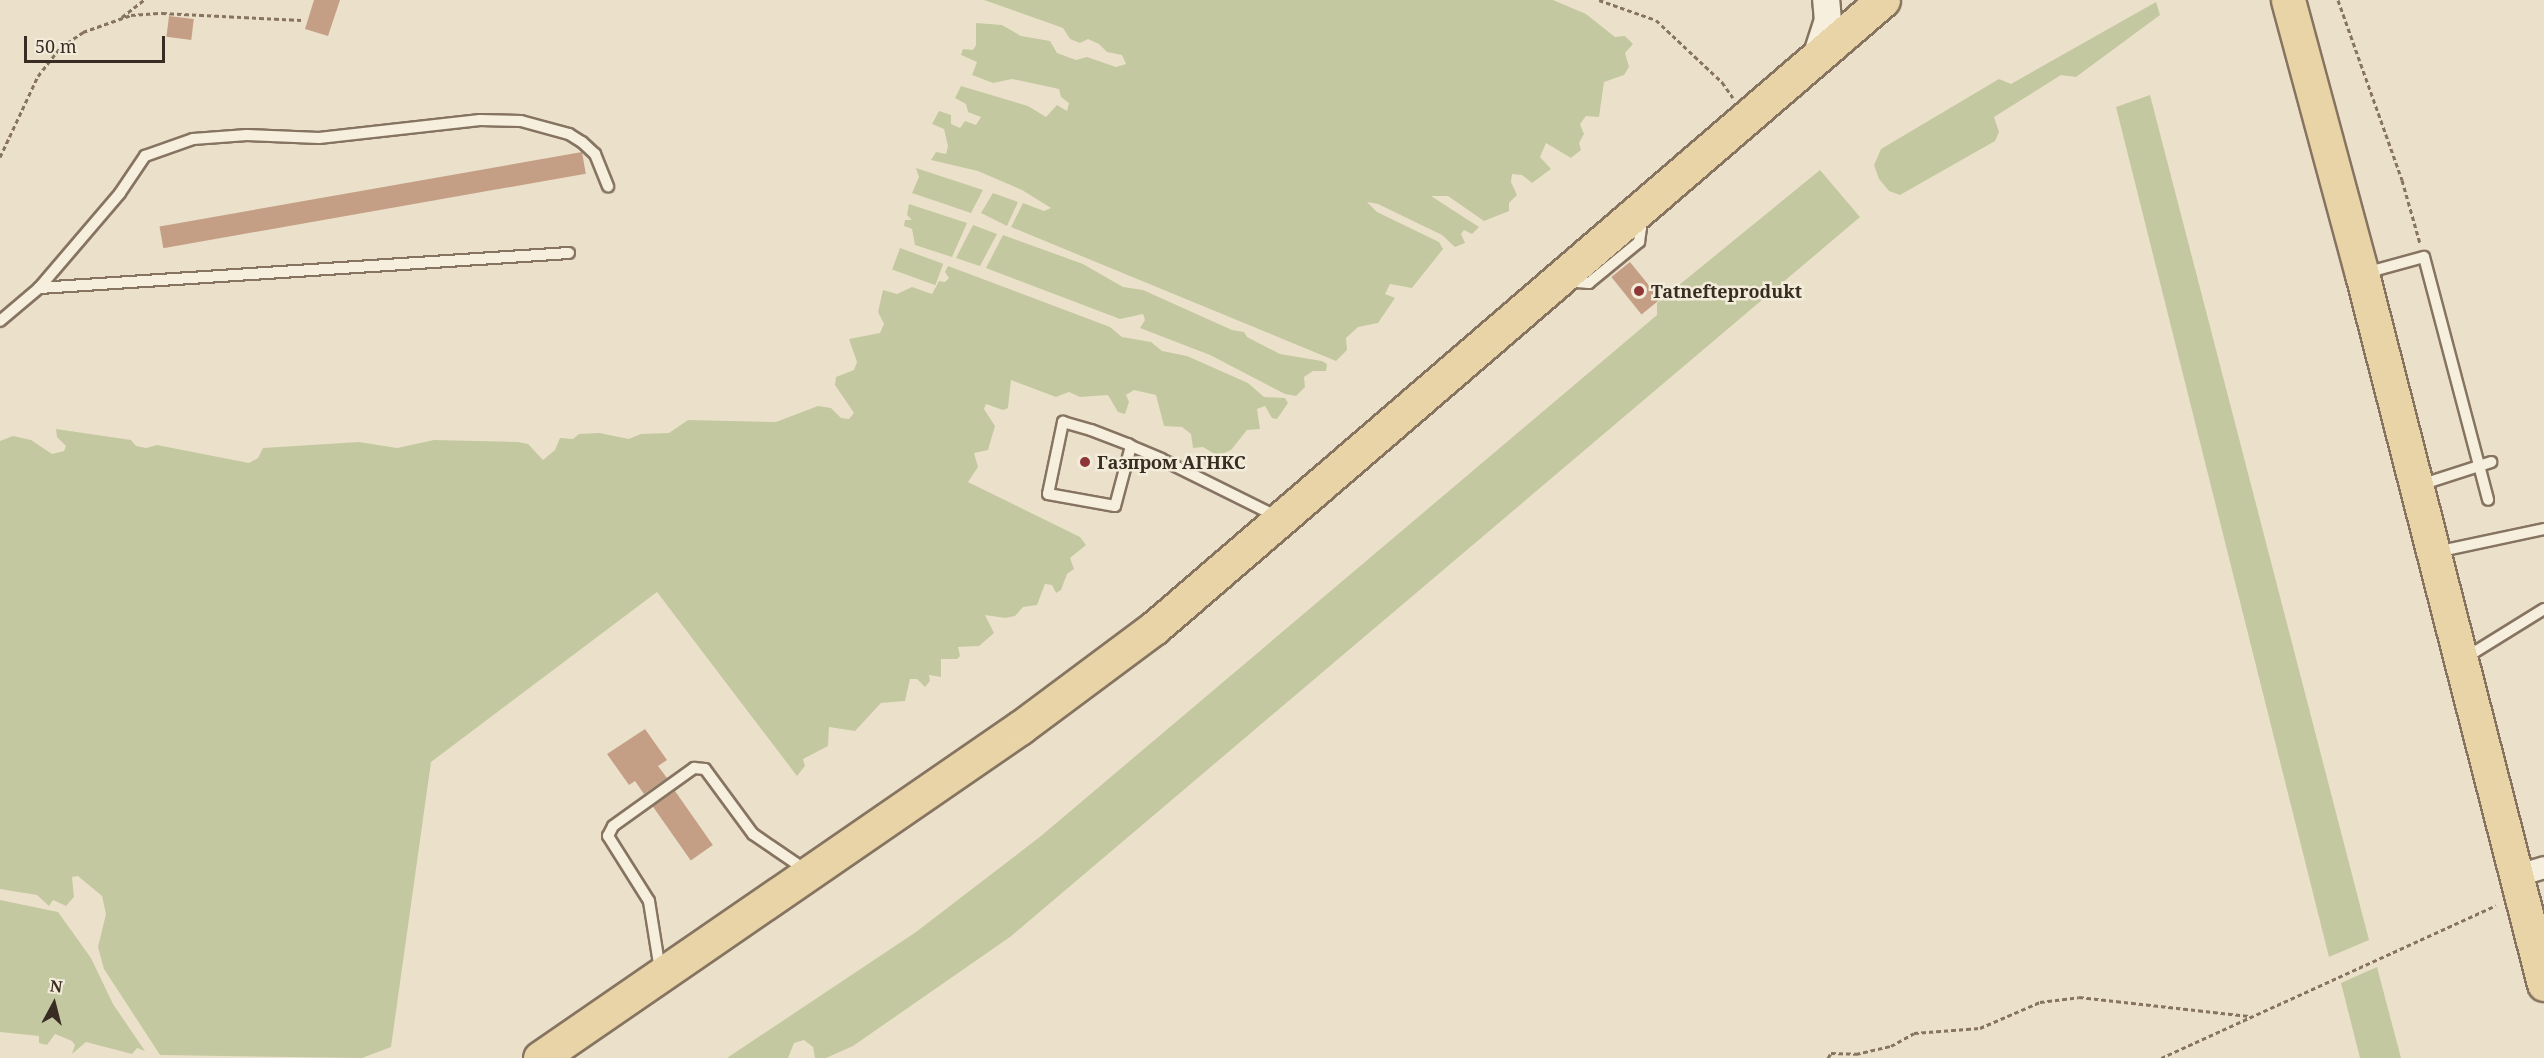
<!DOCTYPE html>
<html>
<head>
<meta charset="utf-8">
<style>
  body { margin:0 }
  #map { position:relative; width:2544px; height:1058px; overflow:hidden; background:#ebe1cb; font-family:"Noto Serif",serif }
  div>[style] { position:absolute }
  .green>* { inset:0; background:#c4c8a0; transform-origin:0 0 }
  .building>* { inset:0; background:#c59f85; transform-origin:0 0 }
  .path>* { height:3px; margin-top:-1.5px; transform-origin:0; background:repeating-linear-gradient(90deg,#867461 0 4.5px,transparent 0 7.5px) }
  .roads { filter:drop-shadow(2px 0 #867461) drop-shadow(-2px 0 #867461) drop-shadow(0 2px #867461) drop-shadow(0 -2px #867461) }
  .service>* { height:10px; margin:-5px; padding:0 5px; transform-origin:5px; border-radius:5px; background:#f6efde }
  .minor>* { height:21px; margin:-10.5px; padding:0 10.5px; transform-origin:10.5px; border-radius:10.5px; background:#f6efde }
  .tertiary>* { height:26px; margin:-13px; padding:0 13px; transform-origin:13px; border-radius:13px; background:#f6efde }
  .primary>* { height:33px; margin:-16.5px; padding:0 16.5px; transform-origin:16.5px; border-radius:16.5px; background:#e9d4a8 }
  .dots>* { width:16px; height:16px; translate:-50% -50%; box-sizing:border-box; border:3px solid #f3ecda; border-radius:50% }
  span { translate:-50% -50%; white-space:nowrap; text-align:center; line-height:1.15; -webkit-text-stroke:5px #f3ecda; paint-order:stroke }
  .poi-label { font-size:18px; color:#392d23; font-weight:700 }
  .left { translate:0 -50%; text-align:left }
  .north { position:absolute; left:24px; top:974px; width:60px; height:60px; -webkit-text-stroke:4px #f3ecda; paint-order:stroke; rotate:7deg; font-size:16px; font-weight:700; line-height:24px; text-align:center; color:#392d23 }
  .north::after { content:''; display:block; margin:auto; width:21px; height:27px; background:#392d23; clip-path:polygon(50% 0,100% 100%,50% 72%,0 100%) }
  .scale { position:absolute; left:24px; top:36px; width:141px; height:27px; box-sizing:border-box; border:3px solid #392d23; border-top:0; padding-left:8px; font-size:18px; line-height:21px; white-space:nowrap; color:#392d23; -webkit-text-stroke:4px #f3ecda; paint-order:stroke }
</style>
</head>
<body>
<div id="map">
  <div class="green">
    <i style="clip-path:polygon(984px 0,1553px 0,1586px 14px,1615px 37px,1625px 36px,1633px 44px,1625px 53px,1629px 67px,1624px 75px,1604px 82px,1599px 117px,1586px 116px,1580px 124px,1584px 134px,1579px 143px,1581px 150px,1571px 158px,1546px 143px,1540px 157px,1551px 169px,1532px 183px,1522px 175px,1512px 174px,1511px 182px,1517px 195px,1509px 203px,1509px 211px,1484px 221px,1448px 196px,1431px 196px,1479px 227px,1472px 234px,1464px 230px,1461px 234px,1465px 243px,1455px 247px,1442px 235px,1378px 204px,1367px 202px,1377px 212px,1439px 242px,1443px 249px,1412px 288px,1390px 284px,1385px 294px,1395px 298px,1378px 323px,1358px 327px,1346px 338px,1347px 350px,1336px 361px,1011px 227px,1023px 203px,1044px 211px,1051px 208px,1022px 190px,978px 171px,931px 160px,936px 152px,946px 154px,948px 146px,944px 129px,932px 124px,939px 111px,951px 115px,951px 124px,960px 128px,965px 121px,976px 125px,981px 117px,968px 112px,966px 104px,955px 98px,961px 86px,1028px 106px,1046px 117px,1057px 105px,1067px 111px,1069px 103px,1061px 97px,1059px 89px,1012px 79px,993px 83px,972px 75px,977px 62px,961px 55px,963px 49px,973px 50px,976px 45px,976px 23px,1002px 25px,1021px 36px,1050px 41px,1057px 53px,1076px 60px,1087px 57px,1116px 67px,1126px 64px,1122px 55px,1107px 52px,1099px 44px,1088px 39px,1080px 43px,1070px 39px,1063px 28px)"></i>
    <i style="clip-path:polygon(2156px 2px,2160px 15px,2076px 77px,2061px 75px,1994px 117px,1999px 132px,1995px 141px,1900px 195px,1889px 191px,1879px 179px,1874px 165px,1881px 149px,1999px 79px,2011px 84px)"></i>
    <i style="clip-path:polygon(2150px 95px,2369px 940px,2329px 957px,2116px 107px)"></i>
    <i style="clip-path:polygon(916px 168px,983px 190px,971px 213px,912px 193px,919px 177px)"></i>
    <i style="clip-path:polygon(1820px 170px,1860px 217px,1010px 937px,853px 1046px,826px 1058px,815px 1058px,813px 1047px,804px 1040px,794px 1043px,788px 1058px,727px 1058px,916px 932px,1041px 836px,1657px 315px,1657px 303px)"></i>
    <i style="clip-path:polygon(993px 193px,1018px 202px,1007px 226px,981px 213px)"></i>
    <i style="clip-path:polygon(909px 204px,967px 223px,952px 257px,915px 245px,912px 229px,904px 226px,905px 220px,912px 220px,907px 215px)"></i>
    <i style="clip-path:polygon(973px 225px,997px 234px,980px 266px,956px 258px)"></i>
    <i style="clip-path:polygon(1003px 235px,1083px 264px,1123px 287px,1143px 290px,1232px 330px,1244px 332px,1247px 337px,1280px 354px,1322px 361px,1327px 364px,1326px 371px,1313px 371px,1304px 377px,1305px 387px,1296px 396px,1285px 394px,1210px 355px,1140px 328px,1145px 320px,1143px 314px,1120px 319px,986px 268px)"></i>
    <i style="left:900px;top:248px;width:46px;height:23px;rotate:20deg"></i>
    <i style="clip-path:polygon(948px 266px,1110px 327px,1122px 337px,1151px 342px,1162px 351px,1187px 356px,1248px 383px,1264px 397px,1285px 398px,1288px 403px,1277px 419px,1272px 418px,1265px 406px,1257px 409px,1260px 429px,1247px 430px,1231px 450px,1218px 456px,1203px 447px,1193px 448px,1191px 434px,1182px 427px,1164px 426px,1156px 395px,1134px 390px,1126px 395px,1129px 402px,1125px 414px,1118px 412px,1108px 395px,1080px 397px,1069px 392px,1056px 397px,1011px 380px,1008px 408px,1003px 410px,986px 404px,984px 409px,995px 426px,988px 450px,974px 453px,978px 467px,968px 482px,1080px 537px,1086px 545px,1070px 558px,1074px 569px,1067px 574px,1061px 590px,1056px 593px,1052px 585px,1045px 584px,1037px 605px,1023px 607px,1015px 616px,1005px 618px,985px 615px,994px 633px,979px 646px,958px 647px,960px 656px,957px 659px,941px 659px,941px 677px,929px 675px,930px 681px,925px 687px,917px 679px,910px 679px,905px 701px,881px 703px,855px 731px,829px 727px,828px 746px,803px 759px,805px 766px,797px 776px,657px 592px,431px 762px,391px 1047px,362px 1058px,160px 1055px,104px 969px,98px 947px,106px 914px,102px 896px,78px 876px,72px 877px,74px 897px,66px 906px,53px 900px,49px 906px,37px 895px,0 889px,0 441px,13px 436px,31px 440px,52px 454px,64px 451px,66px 446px,57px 437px,56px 429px,131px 440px,136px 446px,146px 448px,157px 445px,249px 463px,258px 458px,263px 448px,359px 442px,397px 448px,434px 440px,518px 442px,528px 444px,543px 460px,555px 450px,560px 438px,573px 439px,579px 434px,599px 433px,629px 439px,641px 434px,669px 433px,688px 420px,776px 422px,818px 406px,831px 408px,841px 418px,849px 419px,854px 413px,835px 385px,836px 377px,854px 370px,857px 362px,849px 339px,880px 333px,884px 324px,878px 312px,883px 290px,897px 294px,912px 287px,932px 294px,939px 281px,945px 282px,949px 278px,945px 272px)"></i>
    <i style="clip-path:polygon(0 900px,58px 912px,91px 958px,113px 1004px,145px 1051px,137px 1048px,132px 1054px,86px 1042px,72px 1054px,75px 1045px,72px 1041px,55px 1034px,47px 1045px,39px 1043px,39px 1036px,0 1032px)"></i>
    <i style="clip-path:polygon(2377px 967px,2401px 1058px,2360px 1058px,2341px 983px)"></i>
  </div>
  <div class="building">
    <i style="clip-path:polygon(314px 0,340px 0,328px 36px,305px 29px)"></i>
    <i style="left:169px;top:16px;width:25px;height:21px;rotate:7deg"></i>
    <i style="left:582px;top:152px;width:22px;height:429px;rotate:80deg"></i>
    <i style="left:1630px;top:262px;width:48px;height:24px;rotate:51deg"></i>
    <i style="clip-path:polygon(645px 729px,667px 760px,658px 766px,667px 778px,644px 794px,635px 781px,629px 785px,607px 754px)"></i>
    <i style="left:675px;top:791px;width:66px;height:27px;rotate:55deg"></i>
  </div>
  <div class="path">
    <i style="left:1599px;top:0;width:60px;rotate:19.3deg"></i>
    <i style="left:1656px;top:20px;width:91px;rotate:43.2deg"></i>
    <i style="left:1722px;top:82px;width:19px;rotate:55deg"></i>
    <i style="left:2338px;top:0;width:191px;rotate:70.4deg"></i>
    <i style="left:2402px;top:180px;width:66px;rotate:74.1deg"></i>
    <i style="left:122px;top:17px;width:28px;rotate:-38deg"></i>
    <i style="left:0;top:157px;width:89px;rotate:-64.9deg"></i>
    <i style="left:38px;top:76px;width:37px;rotate:-52deg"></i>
    <i style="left:61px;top:47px;width:27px;rotate:-34deg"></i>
    <i style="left:83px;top:32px;width:51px;rotate:-19.5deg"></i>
    <i style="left:131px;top:15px;width:31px;rotate:-4deg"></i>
    <i style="left:162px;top:13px;width:140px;rotate:2.9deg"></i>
    <i style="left:1828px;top:1058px;width:6px;rotate:-59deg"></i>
    <i style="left:1831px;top:1053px;width:25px;rotate:2deg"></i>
    <i style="left:1856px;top:1054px;width:36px;rotate:-13deg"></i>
    <i style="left:1891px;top:1046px;width:26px;rotate:-29deg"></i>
    <i style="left:1914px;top:1033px;width:66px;rotate:-4.3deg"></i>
    <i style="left:1980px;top:1028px;width:65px;rotate:-23.4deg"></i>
    <i style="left:2040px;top:1002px;width:39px;rotate:-7deg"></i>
    <i style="left:2079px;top:997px;width:171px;rotate:6.4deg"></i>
    <i style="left:2161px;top:1058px;width:368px;rotate:-24.5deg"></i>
  </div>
  <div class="roads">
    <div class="service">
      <i style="left:2365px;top:273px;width:61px;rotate:-15.2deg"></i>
      <i style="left:2424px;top:257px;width:251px;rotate:75.2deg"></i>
      <i style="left:1565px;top:281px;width:24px;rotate:5deg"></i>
      <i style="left:1589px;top:283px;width:65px;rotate:-39.4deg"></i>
      <i style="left:1639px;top:242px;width:14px;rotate:-82deg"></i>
      <i style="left:1641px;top:228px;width:12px;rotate:-110deg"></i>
      <i style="left:39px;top:288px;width:125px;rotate:-49.5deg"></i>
      <i style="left:120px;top:193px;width:45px;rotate:-56deg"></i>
      <i style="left:145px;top:156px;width:51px;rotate:-19.5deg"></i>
      <i style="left:193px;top:139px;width:54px;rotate:-4.2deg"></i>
      <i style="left:247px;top:135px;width:72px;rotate:2.4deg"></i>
      <i style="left:319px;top:138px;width:162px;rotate:-6.4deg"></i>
      <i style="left:480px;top:120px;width:41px;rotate:1.4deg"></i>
      <i style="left:521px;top:121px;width:50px;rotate:15.2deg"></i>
      <i style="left:569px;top:134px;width:15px;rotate:32deg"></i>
      <i style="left:582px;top:142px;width:18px;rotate:43deg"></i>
      <i style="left:595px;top:154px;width:35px;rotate:68deg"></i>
      <i style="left:0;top:321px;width:51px;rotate:-40.2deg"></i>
      <i style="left:39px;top:288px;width:531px;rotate:-3.78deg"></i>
      <i style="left:1131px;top:446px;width:62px;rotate:104.9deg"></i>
      <i style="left:1115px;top:506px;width:68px;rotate:-169.8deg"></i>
      <i style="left:1048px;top:494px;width:74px;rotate:-78.2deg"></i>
      <i style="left:1063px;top:422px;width:29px;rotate:16deg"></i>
      <i style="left:1091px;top:430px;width:40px;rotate:21deg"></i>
      <i style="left:1128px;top:444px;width:4px;rotate:34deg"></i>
      <i style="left:1131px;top:446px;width:33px;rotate:23deg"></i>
      <i style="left:1161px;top:459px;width:131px;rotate:26.4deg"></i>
      <i style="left:2420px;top:485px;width:75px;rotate:-17.9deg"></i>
      <i style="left:2436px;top:552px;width:110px;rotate:-12deg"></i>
      <i style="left:2465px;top:658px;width:93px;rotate:-31.8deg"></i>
      <i style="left:660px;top:970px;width:70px;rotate:-99.1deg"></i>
      <i style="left:649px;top:901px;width:77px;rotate:-122.2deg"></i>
      <i style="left:608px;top:836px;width:11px;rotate:-63deg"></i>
      <i style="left:613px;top:826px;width:100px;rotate:-35.6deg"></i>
      <i style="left:694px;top:768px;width:11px;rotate:5deg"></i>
      <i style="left:705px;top:769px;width:81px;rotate:53.6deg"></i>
      <i style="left:753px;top:834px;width:65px;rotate:34.4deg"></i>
    </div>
    <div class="minor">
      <i style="left:2518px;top:875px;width:27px;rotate:-17deg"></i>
    </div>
    <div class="tertiary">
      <i style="left:1816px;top:57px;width:38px;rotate:-72deg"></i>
      <i style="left:1828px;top:21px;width:21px;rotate:-95deg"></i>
    </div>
    <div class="primary">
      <i style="left:2288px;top:0;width:284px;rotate:74.9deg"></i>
      <i style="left:2362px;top:274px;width:733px;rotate:75.62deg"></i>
      <i style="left:540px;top:1058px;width:584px;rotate:-34.53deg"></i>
      <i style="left:1021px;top:727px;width:166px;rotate:-36.7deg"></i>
      <i style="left:1154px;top:628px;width:962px;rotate:-40.74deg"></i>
    </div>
  </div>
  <div class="dots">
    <i style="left:1639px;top:291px;background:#8f3738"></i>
    <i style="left:1085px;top:462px;background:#8f3738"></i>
  </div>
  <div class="poi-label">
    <span class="left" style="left:1651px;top:291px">Tatnefteprodukt</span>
    <span class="left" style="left:1097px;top:462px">Газпром АГНКС</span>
  </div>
  <div class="north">N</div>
  <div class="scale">50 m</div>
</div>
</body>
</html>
